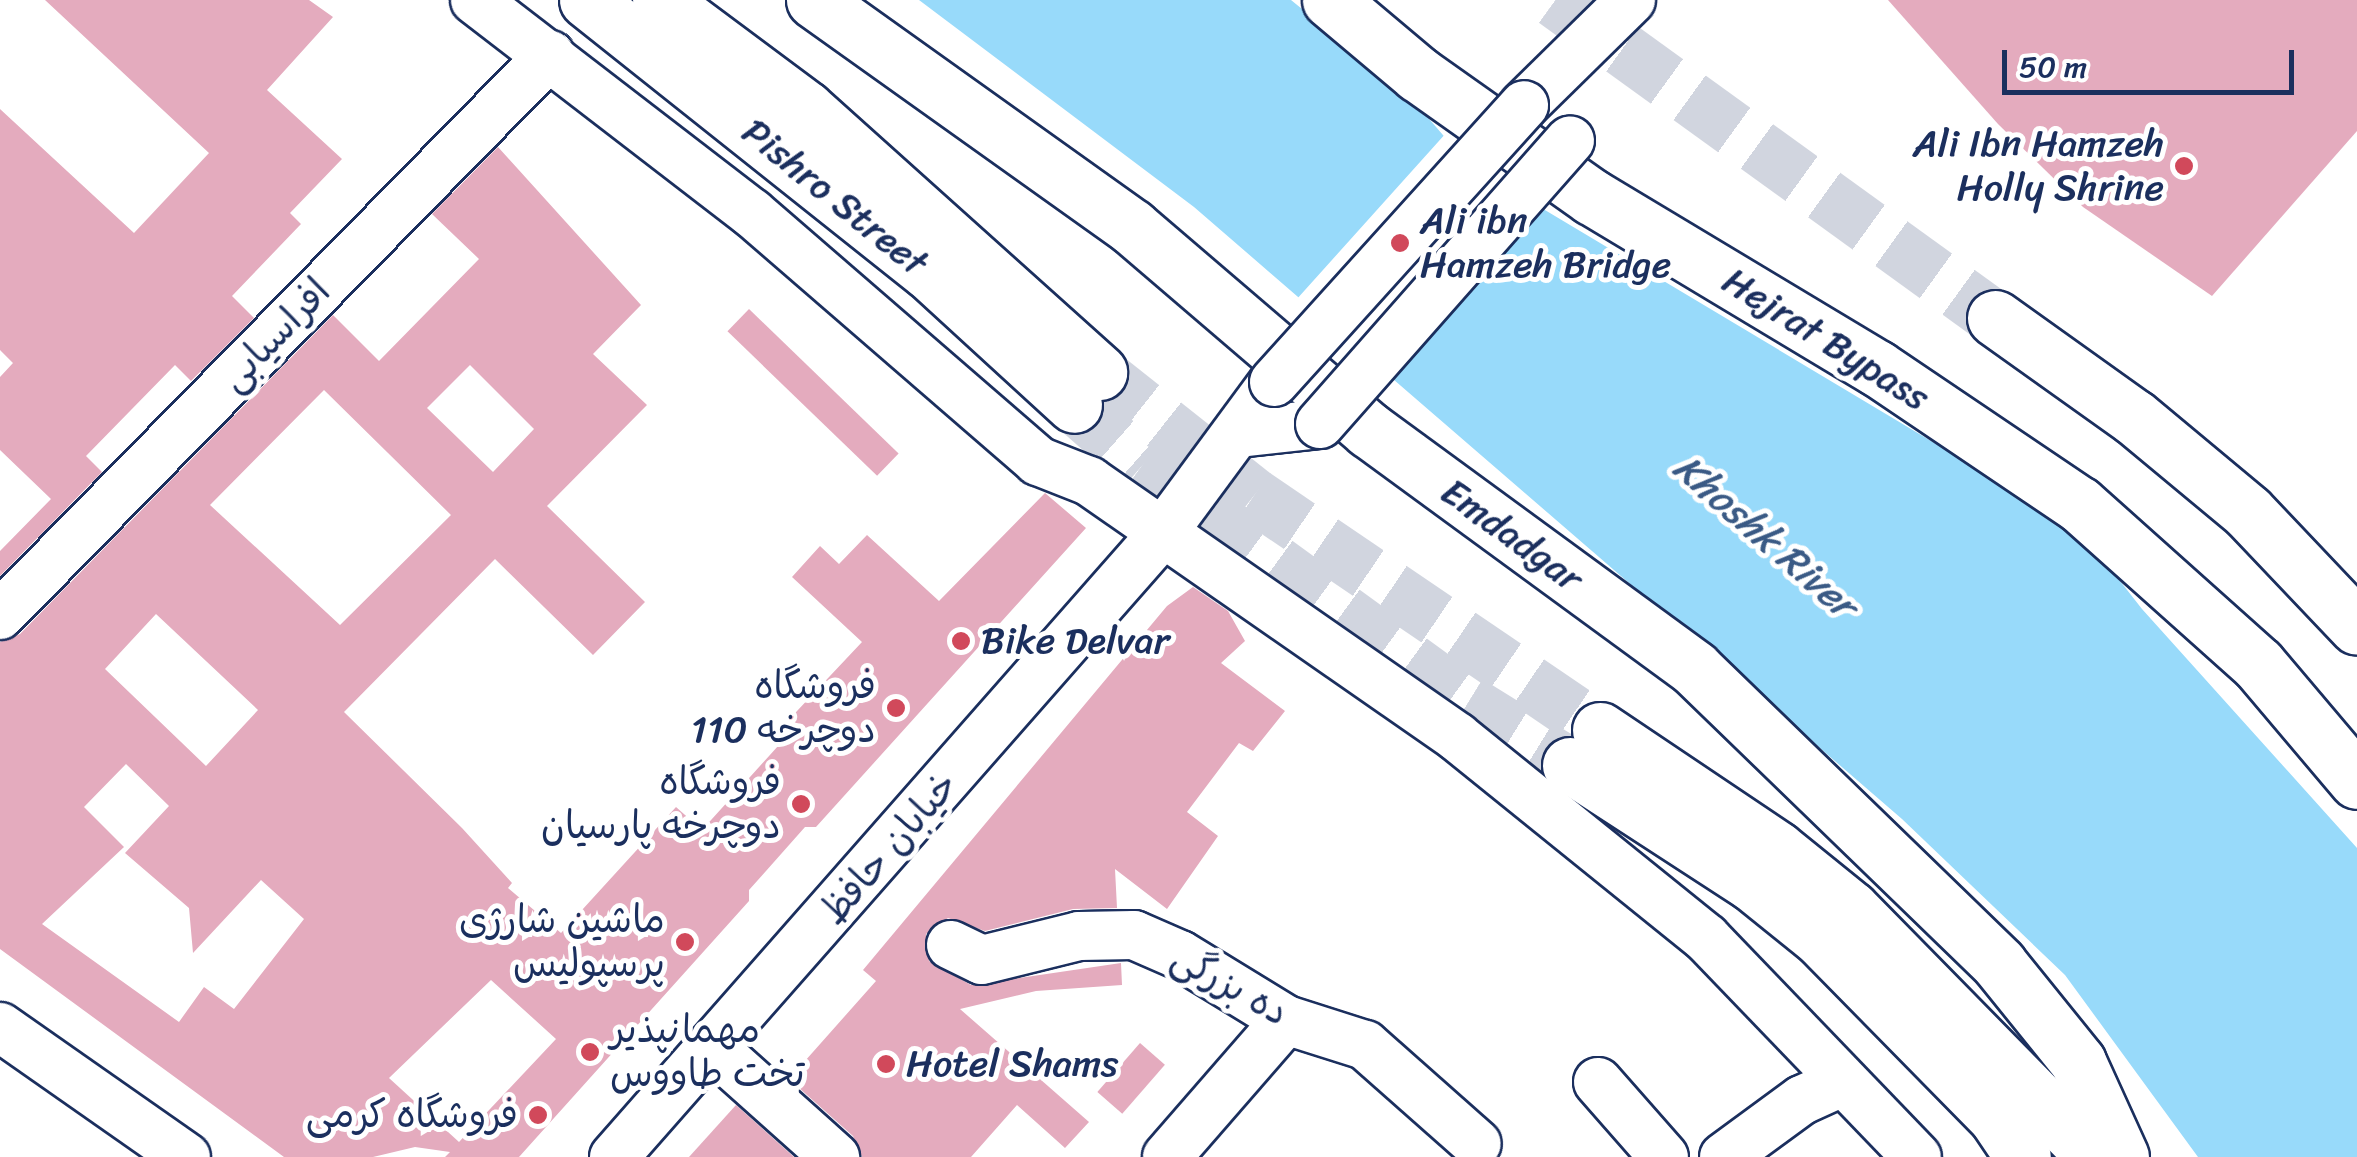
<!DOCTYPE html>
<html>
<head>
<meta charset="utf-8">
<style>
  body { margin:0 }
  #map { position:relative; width:2357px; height:1157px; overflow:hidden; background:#fff; font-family:Sriracha,"Playpen Sans Arabic",sans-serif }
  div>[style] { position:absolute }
  .water>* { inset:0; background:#98dafa }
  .pier>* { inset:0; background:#fff }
  .building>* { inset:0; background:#e4abbe; transform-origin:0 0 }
  .major-tunnel>* { height:55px; margin-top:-27.5px; transform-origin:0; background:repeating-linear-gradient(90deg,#d1d5df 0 55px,transparent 0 83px) }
  .roads { filter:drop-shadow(2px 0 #1b2f5e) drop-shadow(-2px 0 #1b2f5e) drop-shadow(0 2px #1b2f5e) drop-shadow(0 -2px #1b2f5e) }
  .minor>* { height:48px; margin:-24px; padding:0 24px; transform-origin:24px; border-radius:24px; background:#fff }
  .major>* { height:55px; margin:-27.5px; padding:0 27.5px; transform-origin:27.5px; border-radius:27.5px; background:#fff }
  .bridges { filter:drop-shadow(2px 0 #1b2f5e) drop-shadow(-2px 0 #1b2f5e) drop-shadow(0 2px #1b2f5e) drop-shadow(0 -2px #1b2f5e) }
  .minor-bridge>* { height:48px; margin:-24px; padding:0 24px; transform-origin:24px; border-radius:24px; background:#fff }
  .dots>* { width:28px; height:28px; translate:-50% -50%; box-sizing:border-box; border:5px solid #fff; border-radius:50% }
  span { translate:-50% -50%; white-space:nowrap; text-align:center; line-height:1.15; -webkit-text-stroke:10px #fff; paint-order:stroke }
  .poi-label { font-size:38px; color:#1b2f5e }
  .right { translate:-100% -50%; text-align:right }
  .left { translate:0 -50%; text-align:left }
  .street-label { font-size:38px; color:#1b2f5e }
  .water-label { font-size:40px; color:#3a5a85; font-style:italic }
  .scale { position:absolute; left:2002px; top:50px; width:292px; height:45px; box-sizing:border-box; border:5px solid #1b2f5e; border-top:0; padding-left:12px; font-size:30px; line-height:35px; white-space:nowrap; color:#1b2f5e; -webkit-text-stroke:8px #fff; paint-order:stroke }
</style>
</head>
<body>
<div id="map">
  <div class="water">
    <i style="clip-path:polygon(919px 0,1291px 0,1411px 98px,1468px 164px,2080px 530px,2142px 609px,2357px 848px,2357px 1157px,2198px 1157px,2065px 975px,1902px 819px,1194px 207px)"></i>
  </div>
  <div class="pier">
    <i style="clip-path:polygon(1447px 132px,1472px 160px,1508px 182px,1357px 351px,1296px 300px)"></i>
  </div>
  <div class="building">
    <i style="clip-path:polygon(45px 0,309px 0,333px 17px,267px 90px,342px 159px,290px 213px,301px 224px,232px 296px,254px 318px,191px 381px,175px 365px,86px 456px,102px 472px,0 576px,0 551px,51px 499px,0 450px,0 377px,13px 363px,0 350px,0 109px,134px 233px,209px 153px)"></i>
    <i style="clip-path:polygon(1888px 0,2357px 0,2357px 131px,2212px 296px,2083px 207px,1998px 124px)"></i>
    <i style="clip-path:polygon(evenodd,498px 147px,641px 305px,593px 354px,647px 405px,547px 506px,645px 602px,593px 655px,495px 559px,344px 712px,462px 828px,512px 883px,508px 888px,561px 933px,676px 807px,702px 830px,788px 735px,781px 728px,862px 642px,792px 577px,820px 546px,839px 564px,867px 535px,939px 601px,1045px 493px,1086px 528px,816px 827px,805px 827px,749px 890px,749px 901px,519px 1157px,445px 1157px,450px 1152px,415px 1147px,373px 1157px,284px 1157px,0 949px,0 642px,20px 634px,333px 315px,379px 361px,479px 259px,432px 214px,498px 147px,470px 365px,534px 429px,493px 472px,427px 408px,470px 365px,498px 147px,324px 390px,451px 515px,340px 625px,210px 505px,324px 390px,498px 147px,156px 614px,258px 710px,206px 766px,105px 669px,156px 614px,498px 147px,126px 764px,169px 806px,125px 853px,189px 908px,193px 953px,261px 880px,304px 919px,234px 1009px,204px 987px,179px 1022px,42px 924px,124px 847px,84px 807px,126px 764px,498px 147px,491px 980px,556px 1039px,459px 1142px,389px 1078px,491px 980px)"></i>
    <i style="left:749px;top:309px;width:208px;height:31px;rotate:44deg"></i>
    <i style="clip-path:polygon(1193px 587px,1228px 611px,1245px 641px,1221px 663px,1285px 711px,1253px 751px,1239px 743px,1187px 812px,1218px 836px,1167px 909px,1115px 869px,1117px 908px,1073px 909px,985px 931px,948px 918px,926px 934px,929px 961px,971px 985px,1121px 963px,1122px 985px,1036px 991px,960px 1009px,1089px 1122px,1065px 1148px,1017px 1105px,971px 1157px,862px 1157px,853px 1136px,789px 1079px,876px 981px,863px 970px,1167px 606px)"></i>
    <i style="left:1140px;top:1043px;width:33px;height:65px;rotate:41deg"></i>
    <i style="clip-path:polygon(736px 1105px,794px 1157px,689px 1157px)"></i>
  </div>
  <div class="major-tunnel">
    <i style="left:1555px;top:0;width:543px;rotate:35.86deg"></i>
    <i style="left:1099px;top:372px;width:198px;rotate:38.4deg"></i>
    <i style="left:1254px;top:495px;width:418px;rotate:34.2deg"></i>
    <i style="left:1074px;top:405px;width:91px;rotate:41.4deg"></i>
    <i style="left:1142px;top:465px;width:403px;rotate:36deg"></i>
    <i style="left:1468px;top:702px;width:120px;rotate:31.7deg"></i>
  </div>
  <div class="roads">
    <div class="minor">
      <i style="left:475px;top:0;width:349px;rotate:37.6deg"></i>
      <i style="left:752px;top:213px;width:379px;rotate:40.9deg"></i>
      <i style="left:1038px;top:461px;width:55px;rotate:21.4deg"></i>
      <i style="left:1089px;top:481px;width:448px;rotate:34.8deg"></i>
      <i style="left:1457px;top:737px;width:320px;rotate:38.9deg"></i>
      <i style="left:1706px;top:938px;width:304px;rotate:46.1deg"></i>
      <i style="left:1524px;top:105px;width:150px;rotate:-44.5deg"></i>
      <i style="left:1238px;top:433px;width:82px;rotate:-6.3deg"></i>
      <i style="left:0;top:615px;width:785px;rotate:-45.52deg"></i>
      <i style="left:951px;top:945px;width:34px;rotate:26deg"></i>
      <i style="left:982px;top:960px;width:100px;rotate:-13.9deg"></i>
      <i style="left:1079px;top:936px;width:55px;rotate:-1deg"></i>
      <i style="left:1134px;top:935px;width:50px;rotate:23.5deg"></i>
      <i style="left:1180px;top:955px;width:124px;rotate:31.5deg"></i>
      <i style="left:1286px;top:1020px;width:83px;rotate:17.6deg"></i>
      <i style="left:1365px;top:1045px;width:149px;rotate:41.5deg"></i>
      <i style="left:0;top:1027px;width:227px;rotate:35deg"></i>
      <i style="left:713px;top:1048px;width:164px;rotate:41.8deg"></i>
      <i style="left:1598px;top:1082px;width:100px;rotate:48.7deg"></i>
      <i style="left:614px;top:1157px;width:828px;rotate:-48.67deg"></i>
      <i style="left:1161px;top:535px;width:190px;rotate:-53.6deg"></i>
      <i style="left:1167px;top:1157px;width:181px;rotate:-49deg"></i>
      <i style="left:1724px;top:1157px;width:97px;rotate:-36.2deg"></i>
      <i style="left:1802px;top:1100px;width:44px;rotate:-24.2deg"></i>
    </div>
    <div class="major">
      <i style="left:587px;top:0;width:436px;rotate:38.5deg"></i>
      <i style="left:928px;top:271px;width:198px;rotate:42.5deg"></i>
      <i style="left:660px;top:0;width:182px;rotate:36.7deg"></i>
      <i style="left:806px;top:109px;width:394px;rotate:41.9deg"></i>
      <i style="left:814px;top:0;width:391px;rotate:35.5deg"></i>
      <i style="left:1132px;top:227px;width:312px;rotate:40.6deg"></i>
      <i style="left:1369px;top:430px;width:403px;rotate:36.2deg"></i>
      <i style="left:1694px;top:668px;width:425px;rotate:44.1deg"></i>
      <i style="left:1999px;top:964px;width:126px;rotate:51.1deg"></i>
      <i style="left:2078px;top:1062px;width:104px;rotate:65.6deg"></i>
      <i style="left:1330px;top:0;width:115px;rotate:40.1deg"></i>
      <i style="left:1418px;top:74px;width:213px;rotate:35.3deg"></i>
      <i style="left:1592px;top:197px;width:332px;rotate:31deg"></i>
      <i style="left:1877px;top:368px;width:244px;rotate:34deg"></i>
      <i style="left:2079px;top:504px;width:240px;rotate:41.8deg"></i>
      <i style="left:2258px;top:664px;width:153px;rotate:49.8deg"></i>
      <i style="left:1995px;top:318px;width:171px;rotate:35.5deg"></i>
      <i style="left:2134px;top:417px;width:148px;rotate:39.8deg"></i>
      <i style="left:2248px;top:512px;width:158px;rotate:46.5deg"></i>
      <i style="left:1600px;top:730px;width:213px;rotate:33.9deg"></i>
      <i style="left:1777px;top:849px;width:95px;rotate:39deg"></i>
      <i style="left:1851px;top:909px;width:348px;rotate:45.5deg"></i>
      <i style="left:1570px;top:765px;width:217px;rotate:33deg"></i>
      <i style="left:1752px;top:883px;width:86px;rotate:38.9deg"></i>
      <i style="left:1819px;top:937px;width:252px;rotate:45.5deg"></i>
      <i style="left:1996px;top:1117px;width:48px;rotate:56deg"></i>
    </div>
  </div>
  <div class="bridges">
    <div class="minor-bridge">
      <i style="left:1274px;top:382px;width:373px;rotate:-47.9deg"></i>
      <i style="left:1320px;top:424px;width:378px;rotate:-48.6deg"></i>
    </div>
  </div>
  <div class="dots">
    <i style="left:2184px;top:166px;background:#d1495b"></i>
    <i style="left:1400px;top:243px;background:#d1495b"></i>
    <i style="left:961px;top:641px;background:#d1495b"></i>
    <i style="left:896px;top:708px;background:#d1495b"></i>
    <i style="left:801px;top:804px;background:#d1495b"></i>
    <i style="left:685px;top:942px;background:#d1495b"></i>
    <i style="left:590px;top:1052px;background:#d1495b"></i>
    <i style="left:886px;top:1064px;background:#d1495b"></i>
    <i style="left:538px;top:1115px;background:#d1495b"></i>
  </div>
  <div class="poi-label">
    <span class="right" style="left:2164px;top:166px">Ali Ibn Hamzeh<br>Holly Shrine</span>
    <span class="left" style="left:1420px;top:243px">Ali ibn<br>Hamzeh Bridge</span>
    <span class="left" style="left:981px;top:641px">Bike Delvar</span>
    <span class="right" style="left:876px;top:708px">فروشگاه<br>دوچرخه 110</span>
    <span class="right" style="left:781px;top:804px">فروشگاه<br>دوچرخه پارسیان</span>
    <span class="right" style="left:665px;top:942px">ماشین شارژی<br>پرسپولیس</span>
    <span class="left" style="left:610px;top:1052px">مهمانپذیر<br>تخت طاووس</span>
    <span class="left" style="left:906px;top:1064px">Hotel Shams</span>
    <span class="right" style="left:518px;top:1115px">فروشگاه کرمی</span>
  </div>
  <div class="street-label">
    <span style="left:835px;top:197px;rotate:39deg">Pishro Street</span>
    <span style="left:275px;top:335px;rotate:-46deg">افراسیابی</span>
    <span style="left:1826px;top:339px;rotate:32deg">Hejrat Bypass</span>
    <span style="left:1512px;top:535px;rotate:36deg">Emdadgar</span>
    <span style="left:889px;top:848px;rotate:-49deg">خیابان حافظ</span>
    <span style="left:1230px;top:985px;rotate:29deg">ده بزرگی</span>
  </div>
  <div class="water-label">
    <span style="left:1765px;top:536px;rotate:41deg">Khoshk River</span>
  </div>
  <div class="scale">50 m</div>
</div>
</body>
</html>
